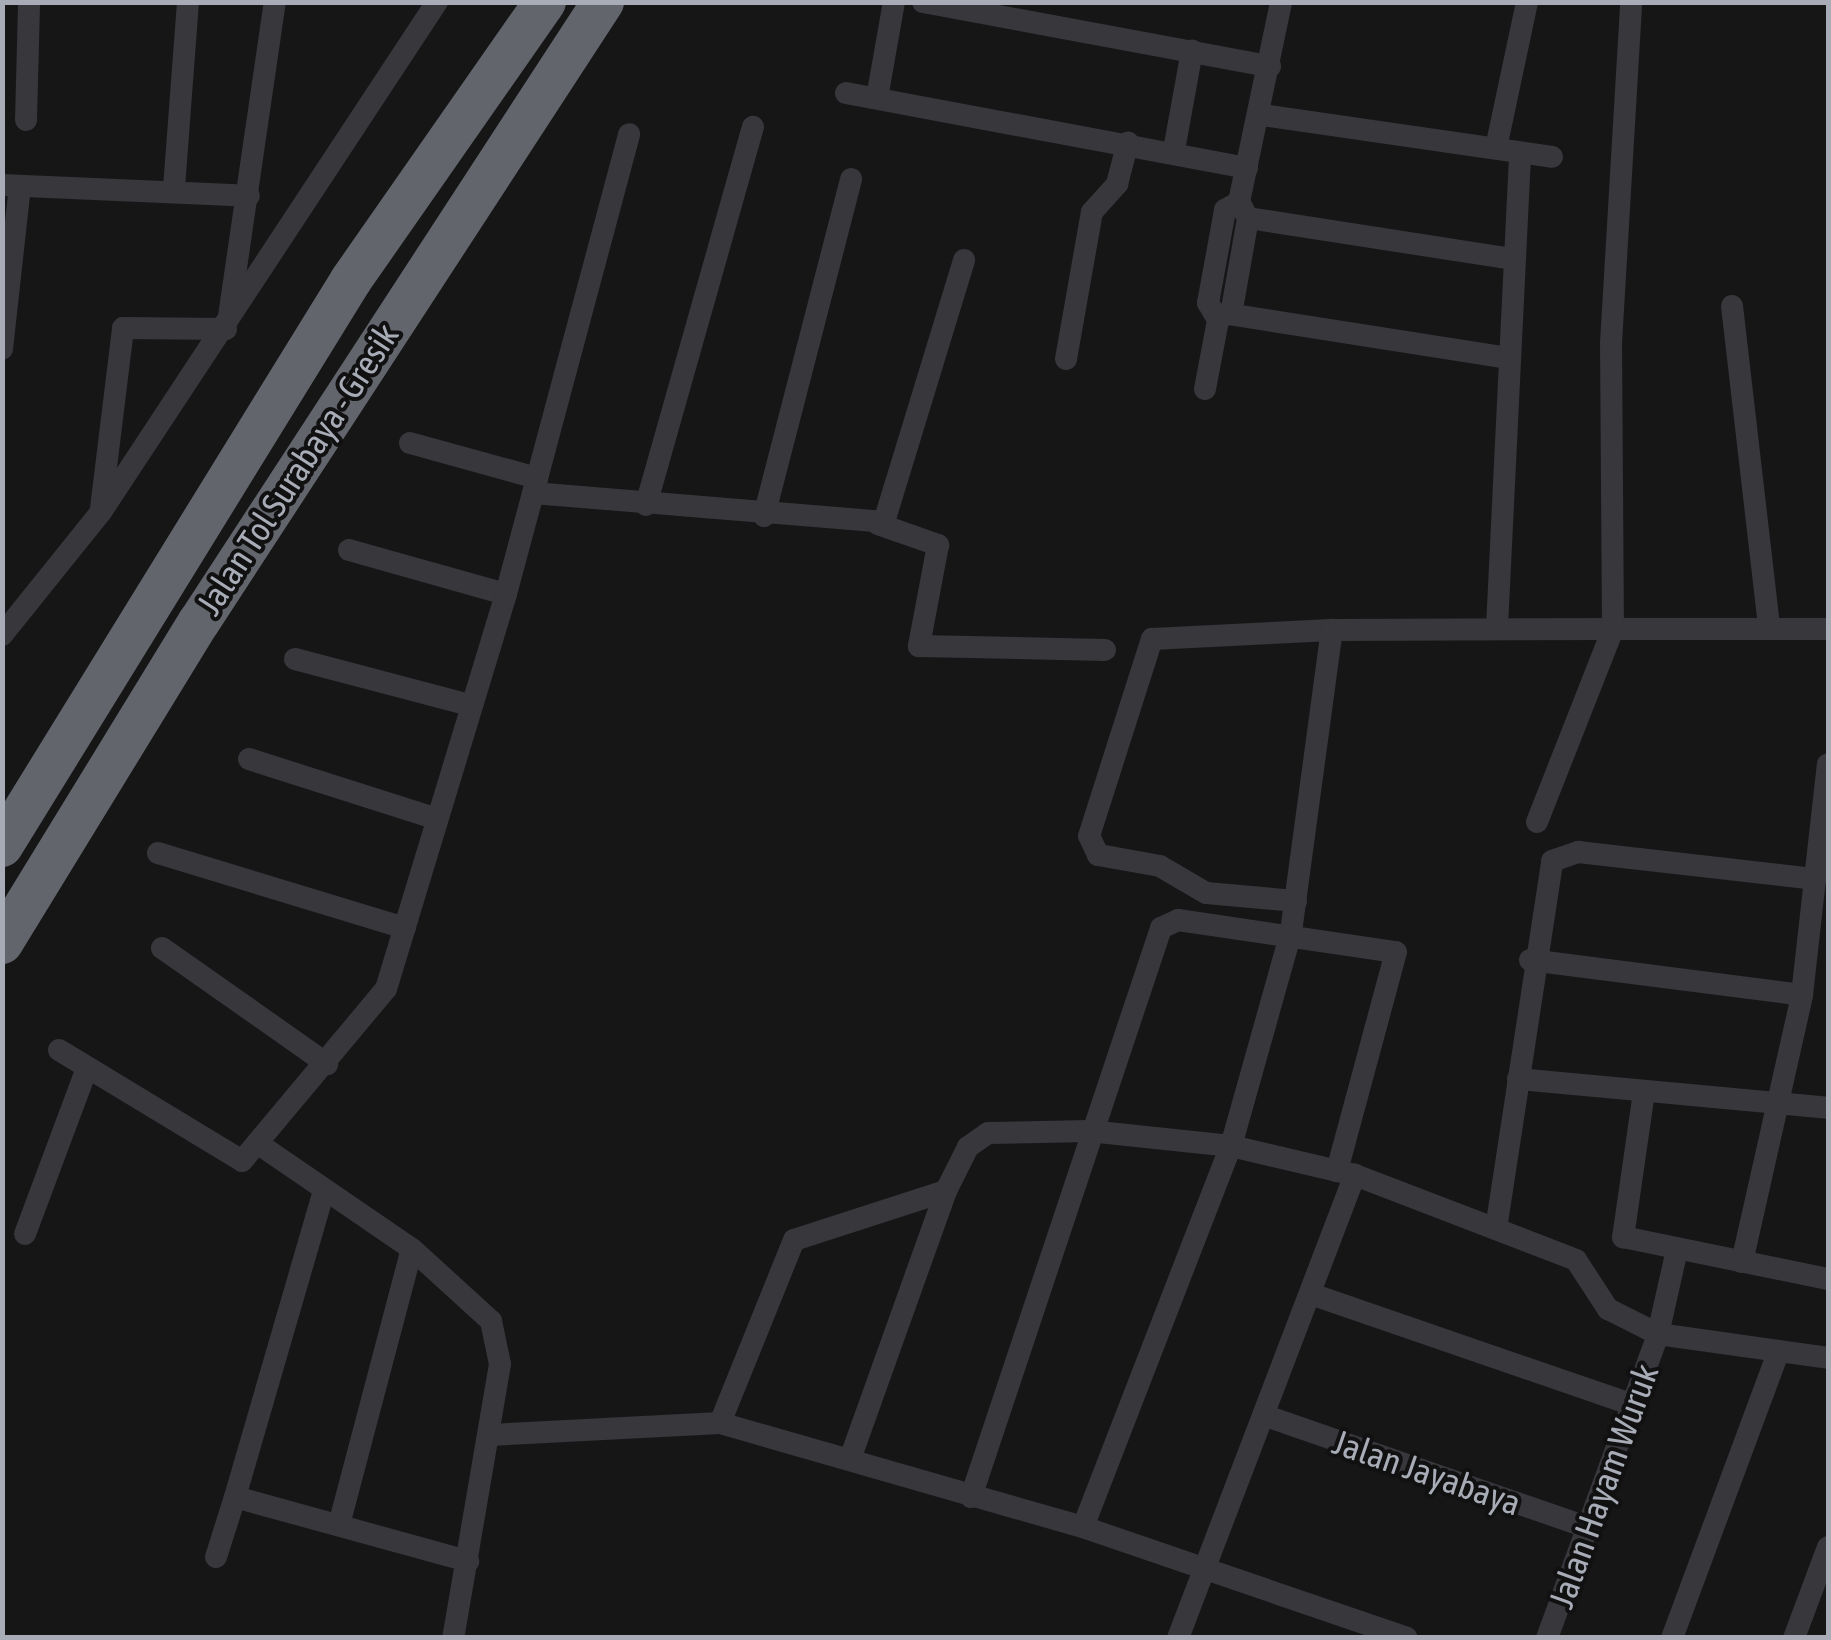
<!DOCTYPE html>
<html>
<head>
<meta charset="utf-8">
<style>
  body { margin:0 }
  #map { position:relative; width:1831px; height:1640px; overflow:hidden; background:#161617; font-family:"Asap Condensed",sans-serif }
  div>[style] { position:absolute }
  .street>* { height:22px; margin:-11px; padding:0 11px; transform-origin:11px; border-radius:11px; background:#37373c }
  .highway>* { height:42px; margin:-21px; padding:0 21px; transform-origin:21px; border-radius:21px; background:#63656d }
  span { translate:-50% -50%; white-space:nowrap; text-align:center; line-height:1.15; -webkit-text-stroke:8px #111112; paint-order:stroke }
  .street-label { font-size:35px; color:#a8acb7 }
  .frame { position:absolute; inset:0; border:5px solid #a8acb7; pointer-events:none }
</style>
</head>
<body>
<div id="map">
  <div class="street">
    <i style="left:923px;top:2px;width:353px;rotate:10.5deg"></i>
    <i style="left:846px;top:93px;width:408px;rotate:10.6deg"></i>
    <i style="left:877px;top:98px;width:97px;rotate:-80deg"></i>
    <i style="left:1262px;top:115px;width:293px;rotate:8.2deg"></i>
    <i style="left:26px;top:120px;width:118px;rotate:-88.5deg"></i>
    <i style="left:1496px;top:148px;width:149px;rotate:-78deg"></i>
    <i style="left:1174px;top:150px;width:101px;rotate:-79.7deg"></i>
    <i style="left:2px;top:185px;width:247px;rotate:2.5deg"></i>
    <i style="left:174px;top:188px;width:187px;rotate:-85.7deg"></i>
    <i style="left:1248px;top:218px;width:268px;rotate:8.8deg"></i>
    <i style="left:1732px;top:306px;width:322px;rotate:83.4deg"></i>
    <i style="left:1228px;top:314px;width:283px;rotate:8.9deg"></i>
    <i style="left:229px;top:316px;width:317px;rotate:-81.7deg"></i>
    <i style="left:1218px;top:320px;width:20px;rotate:-120deg"></i>
    <i style="left:1208px;top:303px;width:95px;rotate:-79.6deg"></i>
    <i style="left:1225px;top:210px;width:16px;rotate:-30deg"></i>
    <i style="left:2px;top:349px;width:164px;rotate:-83.7deg"></i>
    <i style="left:1066px;top:359px;width:149px;rotate:-80deg"></i>
    <i style="left:1092px;top:212px;width:38px;rotate:-48deg"></i>
    <i style="left:1117px;top:184px;width:43px;rotate:-75.3deg"></i>
    <i style="left:1205px;top:389px;width:70px;rotate:-79.3deg"></i>
    <i style="left:1218px;top:320px;width:18px;rotate:-38deg"></i>
    <i style="left:1232px;top:309px;width:92px;rotate:-80deg"></i>
    <i style="left:1248px;top:218px;width:18px;rotate:-119deg"></i>
    <i style="left:1239px;top:202px;width:204px;rotate:-78.1deg"></i>
    <i style="left:410px;top:443px;width:132px;rotate:15.4deg"></i>
    <i style="left:533px;top:493px;width:352px;rotate:4.7deg"></i>
    <i style="left:884px;top:522px;width:274px;rotate:-73deg"></i>
    <i style="left:646px;top:505px;width:393px;rotate:-74.2deg"></i>
    <i style="left:101px;top:508px;width:181px;rotate:-83deg"></i>
    <i style="left:123px;top:328px;width:103px;rotate:0.6deg"></i>
    <i style="left:764px;top:516px;width:348px;rotate:-75.5deg"></i>
    <i style="left:878px;top:524px;width:64px;rotate:19.3deg"></i>
    <i style="left:938px;top:545px;width:103px;rotate:100.7deg"></i>
    <i style="left:919px;top:646px;width:186px;rotate:1.2deg"></i>
    <i style="left:349px;top:550px;width:163px;rotate:15.7deg"></i>
    <i style="left:1497px;top:627px;width:475px;rotate:-87.2deg"></i>
    <i style="left:2px;top:635px;width:158px;rotate:-51.2deg"></i>
    <i style="left:101px;top:512px;width:611px;rotate:-56.62deg"></i>
    <i style="left:295px;top:659px;width:180px;rotate:14.8deg"></i>
    <i style="left:249px;top:759px;width:191px;rotate:17.7deg"></i>
    <i style="left:1537px;top:822px;width:207px;rotate:-68.5deg"></i>
    <i style="left:1613px;top:629px;width:215px"></i>
    <i style="left:158px;top:853px;width:258px;rotate:16.9deg"></i>
    <i style="left:1296px;top:901px;width:90px;rotate:-174.9deg"></i>
    <i style="left:1206px;top:893px;width:53px;rotate:-149.6deg"></i>
    <i style="left:1160px;top:866px;width:63px;rotate:-169.9deg"></i>
    <i style="left:1098px;top:855px;width:21px;rotate:-115deg"></i>
    <i style="left:1089px;top:836px;width:207px;rotate:-72.3deg"></i>
    <i style="left:1152px;top:639px;width:180px;rotate:-2.9deg"></i>
    <i style="left:162px;top:948px;width:202px;rotate:35.1deg"></i>
    <i style="left:1530px;top:960px;width:274px;rotate:7.3deg"></i>
    <i style="left:59px;top:1050px;width:214px;rotate:31.2deg"></i>
    <i style="left:242px;top:1161px;width:224px;rotate:-50.1deg"></i>
    <i style="left:386px;top:989px;width:413px;rotate:-73.1deg"></i>
    <i style="left:506px;top:594px;width:476px;rotate:-75deg"></i>
    <i style="left:1518px;top:1079px;width:311px;rotate:5.3deg"></i>
    <i style="left:1644px;top:1092px;width:147px;rotate:98.2deg"></i>
    <i style="left:1623px;top:1237px;width:209px;rotate:11.6deg"></i>
    <i style="left:263px;top:1147px;width:181px;rotate:34.4deg"></i>
    <i style="left:412px;top:1249px;width:107px;rotate:42.3deg"></i>
    <i style="left:491px;top:1321px;width:44px;rotate:78.2deg"></i>
    <i style="left:500px;top:1364px;width:278px;rotate:99.7deg"></i>
    <i style="left:323px;top:1194px;width:316px;rotate:106.2deg"></i>
    <i style="left:235px;top:1497px;width:242px;rotate:15.4deg"></i>
    <i style="left:1496px;top:1229px;width:372px;rotate:-81.3deg"></i>
    <i style="left:1552px;top:861px;width:28px;rotate:-19deg"></i>
    <i style="left:1578px;top:852px;width:239px;rotate:6.5deg"></i>
    <i style="left:25px;top:1234px;width:177px;rotate:-69.5deg"></i>
    <i style="left:1742px;top:1262px;width:274px;rotate:-77.3deg"></i>
    <i style="left:1802px;top:995px;width:232px;rotate:-83.6deg"></i>
    <i style="left:1311px;top:1294px;width:341px;rotate:19deg"></i>
    <i style="left:1266px;top:1416px;width:342px;rotate:19.1deg"></i>
    <i style="left:720px;top:1423px;width:197px;rotate:-68deg"></i>
    <i style="left:794px;top:1240px;width:160px;rotate:-17.9deg"></i>
    <i style="left:946px;top:1191px;width:49px;rotate:-63.4deg"></i>
    <i style="left:968px;top:1147px;width:24px;rotate:-35deg"></i>
    <i style="left:988px;top:1133px;width:101px;rotate:-1.1deg"></i>
    <i style="left:1089px;top:1131px;width:143px;rotate:6deg"></i>
    <i style="left:1231px;top:1146px;width:127px;rotate:13.2deg"></i>
    <i style="left:1355px;top:1175px;width:237px;rotate:21deg"></i>
    <i style="left:1576px;top:1260px;width:59px;rotate:56.9deg"></i>
    <i style="left:1608px;top:1309px;width:56px;rotate:26.6deg"></i>
    <i style="left:1658px;top:1334px;width:172px;rotate:8deg"></i>
    <i style="left:490px;top:1435px;width:230px;rotate:-3deg"></i>
    <i style="left:720px;top:1423px;width:378px;rotate:16deg"></i>
    <i style="left:1083px;top:1527px;width:342px;rotate:18.9deg"></i>
    <i style="left:850px;top:1459px;width:285px;rotate:-70.3deg"></i>
    <i style="left:971px;top:1497px;width:600px;rotate:-71.53deg"></i>
    <i style="left:1161px;top:928px;width:19px;rotate:-25deg"></i>
    <i style="left:1178px;top:920px;width:220px;rotate:8.4deg"></i>
    <i style="left:1396px;top:952px;width:227px;rotate:105.1deg"></i>
    <i style="left:340px;top:1521px;width:281px;rotate:-75.2deg"></i>
    <i style="left:1083px;top:1527px;width:409px;rotate:-68.8deg"></i>
    <i style="left:1231px;top:1146px;width:222px;rotate:-74.3deg"></i>
    <i style="left:1291px;top:932px;width:305px;rotate:-82.3deg"></i>
    <i style="left:1332px;top:630px;width:281px;rotate:-0.2deg"></i>
    <i style="left:1613px;top:629px;width:286px;rotate:-90.4deg"></i>
    <i style="left:1611px;top:343px;width:342px;rotate:-86.6deg"></i>
    <i style="left:216px;top:1557px;width:63px;rotate:-72.4deg"></i>
    <i style="left:1178px;top:1638px;width:496px;rotate:-69.1deg"></i>
    <i style="left:1547px;top:1638px;width:324px;rotate:-69.9deg"></i>
    <i style="left:1658px;top:1334px;width:86px;rotate:-77.3deg"></i>
    <i style="left:1672px;top:1638px;width:306px;rotate:-69.6deg"></i>
    <i style="left:1794px;top:1638px;width:97px;rotate:-69.5deg"></i>
  </div>
  <div class="highway">
    <i style="left:2px;top:846px;width:665px;rotate:-58.34deg"></i>
    <i style="left:351px;top:280px;width:339px;rotate:-55.1deg"></i>
    <i style="left:2px;top:943px;width:377px;rotate:-58.5deg"></i>
    <i style="left:199px;top:622px;width:740px;rotate:-56.91deg"></i>
  </div>
  <div class="street-label">
    <span style="left:297px;top:469px;rotate:-57deg">Jalan Tol Surabaya - Gresik</span>
    <span style="left:1427px;top:1472px;rotate:19deg">Jalan Jayabaya</span>
    <span style="left:1603px;top:1486px;rotate:-70deg">Jalan Hayam Wuruk</span>
  </div>
  <div class="frame"></div>
</div>
</body>
</html>
